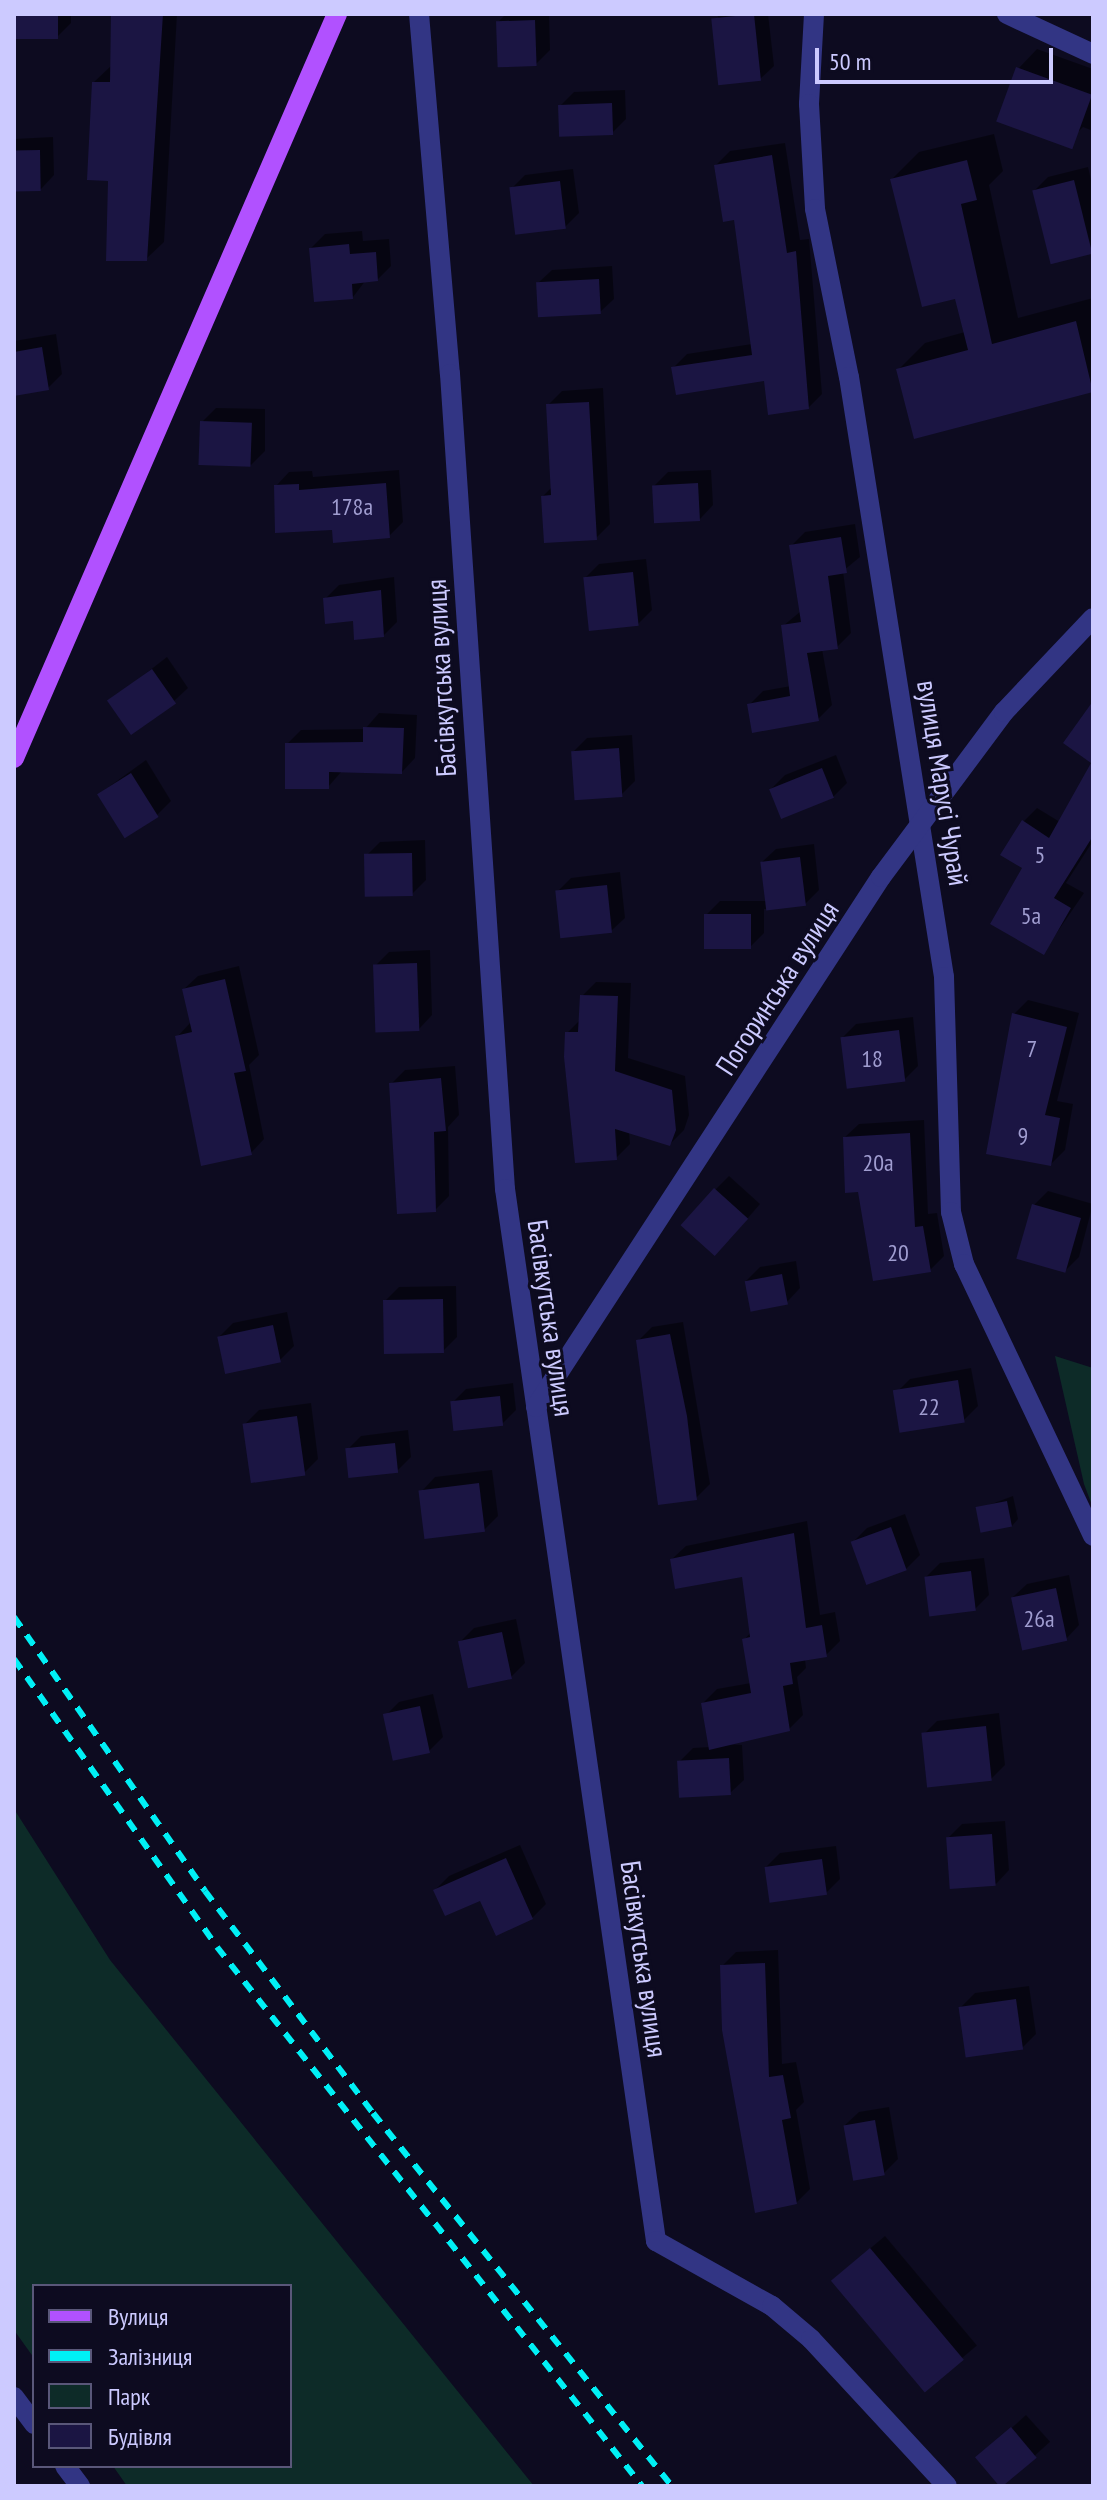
<!DOCTYPE html>
<html>
<head>
<meta charset="utf-8">
<style>
  body { margin:0 }
  #map { position:relative; width:1107px; height:2500px; overflow:hidden; background:#0d0b20; font-family:"PT Sans Narrow",sans-serif }
  div>[style] { position:absolute }
  .green>* { inset:0; background:#0d2b28 }
  .shadow>* { inset:0; background:#0007; transform-origin:0 0 }
  .building>* { inset:0; background:#1b1543; transform-origin:0 0 }
  .street>* { height:20px; margin:-10px; padding:0 10px; transform-origin:10px; border-radius:10px; background:#323584 }
  .primary>* { height:20px; margin:-10px; padding:0 10px; transform-origin:10px; border-radius:10px; background:#b151ff }
  .rail>* { height:6px; margin-top:-3px; transform-origin:0; background:repeating-linear-gradient(90deg,#00f0f5 0 12px,transparent 0 22px) }
  span { translate:-50% -50%; white-space:nowrap; text-align:center; line-height:1.15; -webkit-text-stroke:6px #0d0b20; paint-order:stroke }
  .number-label { font-size:24px; color:#a09dd0 }
  .number-label span { -webkit-text-stroke-width:0 }
  .street-label { font-size:28px; color:#cccaff }
  .frame { position:absolute; inset:0; border:16px solid #cccaff; pointer-events:none }
  .legend { position:absolute; left:32px; top:2284px; width:260px; height:184px; box-sizing:border-box; background:#0d0b20; border:2px solid #595779; margin:0; padding:10px 14px; list-style:none; font-size:24px; color:#cccaff }
  .legend li { display:flex; align-items:center; gap:16px; height:40px }
  .legend b { width:40px; border:2px solid #595779 }
  .scale { position:absolute; left:815px; top:48px; width:238px; height:36px; box-sizing:border-box; border:4px solid #cccaff; border-top:0; padding-left:10px; font-size:24px; line-height:28px; white-space:nowrap; color:#cccaff; -webkit-text-stroke:6px #0d0b20; paint-order:stroke }
</style>
</head>
<body>
<div id="map">
  <div class="green">
    <i style="clip-path:polygon(1055px 1356px,1093px 1368px,1093px 1508px,1084px 1484px)"></i>
    <i style="clip-path:polygon(14px 1809px,110px 1960px,534px 2486px,127px 2486px,113px 2466px,290px 2466px,290px 2286px,34px 2286px,34px 2358px,14px 2330px)"></i>
  </div>
  <div class="shadow">
    <i style="clip-path:polygon(16px 14px,71px 14px,71px 23px,57px 37px)"></i>
    <i style="clip-path:polygon(113px 14px,177px 14px,164px 242px,146px 259px,110px 179px,94px 82px,112px 65px)"></i>
    <i style="clip-path:polygon(506px 14px,549px 14px,550px 50px,536px 64px,498px 22px)"></i>
    <i style="clip-path:polygon(716px 14px,768px 14px,774px 66px,760px 79px)"></i>
    <i style="clip-path:polygon(1037px 49px,1093px 69px,1093px 131px,1083px 127px,1066px 144px,1018px 69px)"></i>
    <i style="clip-path:polygon(625px 90px,626px 119px,612px 133px,560px 106px,574px 92px)"></i>
    <i style="clip-path:polygon(994px 134px,1003px 171px,989px 185px,1018px 318px,1093px 298px,1093px 390px,915px 437px,898px 370px,925px 343px,965px 332px,956px 296px,892px 179px,919px 152px)"></i>
    <i style="clip-path:polygon(53px 137px,54px 175px,41px 189px,14px 190px,14px 139px)"></i>
    <i style="clip-path:polygon(785px 143px,800px 240px,809px 239px,822px 394px,808px 408px,766px 379px,673px 368px,687px 354px,752px 344px,735px 218px,716px 165px,730px 151px)"></i>
    <i style="clip-path:polygon(1088px 167px,1093px 188px,1091px 252px,1034px 191px,1048px 177px)"></i>
    <i style="clip-path:polygon(573px 169px,579px 213px,565px 227px,511px 189px,525px 175px)"></i>
    <i style="clip-path:polygon(362px 231px,363px 241px,389px 239px,391px 266px,377px 280px,366px 280px,353px 297px,311px 248px,325px 234px)"></i>
    <i style="clip-path:polygon(612px 266px,614px 299px,600px 312px,538px 283px,552px 270px)"></i>
    <i style="clip-path:polygon(56px 334px,62px 374px,48px 388px,14px 394px,14px 341px)"></i>
    <i style="clip-path:polygon(603px 388px,610px 524px,596px 538px,543px 496px,552px 487px,548px 405px,562px 391px)"></i>
    <i style="clip-path:polygon(216px 408px,265px 409px,265px 451px,251px 465px,202px 422px)"></i>
    <i style="clip-path:polygon(399px 470px,403px 522px,389px 536px,334px 528px,276px 486px,289px 472px,312px 471px,313px 477px)"></i>
    <i style="clip-path:polygon(711px 470px,713px 505px,700px 519px,654px 486px,668px 472px)"></i>
    <i style="clip-path:polygon(855px 524px,860px 557px,843px 571px,851px 633px,837px 647px,822px 649px,832px 705px,818px 719px,749px 705px,763px 691px,791px 686px,783px 626px,801px 611px,791px 546px,805px 532px)"></i>
    <i style="clip-path:polygon(646px 559px,652px 610px,638px 624px,585px 578px,599px 564px)"></i>
    <i style="clip-path:polygon(394px 577px,397px 622px,384px 635px,325px 599px,339px 585px)"></i>
    <i style="clip-path:polygon(167px 657px,188px 688px,174px 701px,110px 701px)"></i>
    <i style="clip-path:polygon(379px 713px,417px 715px,415px 758px,402px 772px,342px 771px,328px 787px,287px 744px,301px 730px,365px 729px)"></i>
    <i style="clip-path:polygon(632px 735px,635px 781px,621px 795px,573px 752px,587px 738px)"></i>
    <i style="clip-path:polygon(836px 755px,847px 783px,833px 797px,771px 789px,785px 775px)"></i>
    <i style="clip-path:polygon(146px 760px,171px 801px,157px 815px,99px 794px)"></i>
    <i style="clip-path:polygon(1093px 772px,1093px 841px,1066px 883px,1084px 893px,1043px 953px,1025px 868px,1023px 822px,1037px 808px,1060px 822px)"></i>
    <i style="clip-path:polygon(425px 840px,426px 880px,412px 894px,366px 856px,380px 842px)"></i>
    <i style="clip-path:polygon(814px 844px,819px 890px,805px 904px,764px 909px,764px 933px,750px 947px,706px 915px,720px 901px,767px 901px,762px 862px,776px 849px)"></i>
    <i style="clip-path:polygon(620px 872px,625px 918px,611px 931px,557px 892px,571px 878px)"></i>
    <i style="clip-path:polygon(430px 950px,432px 1015px,419px 1029px,375px 966px,389px 952px)"></i>
    <i style="clip-path:polygon(239px 966px,259px 1055px,249px 1065px,264px 1139px,251px 1153px,177px 1037px,191px 1022px,184px 989px,198px 976px)"></i>
    <i style="clip-path:polygon(596px 982px,631px 983px,628px 1058px,685px 1076px,689px 1115px,684px 1130px,670px 1144px,629px 1131px,630px 1144px,616px 1158px,567px 1033px,581px 1019px,582px 996px)"></i>
    <i style="clip-path:polygon(1028px 1000px,1079px 1013px,1057px 1101px,1073px 1104px,1065px 1150px,1051px 1164px,1014px 1014px)"></i>
    <i style="clip-path:polygon(913px 1017px,918px 1066px,904px 1080px,842px 1038px,856px 1024px)"></i>
    <i style="clip-path:polygon(455px 1066px,459px 1115px,448px 1127px,449px 1196px,435px 1210px,391px 1084px,405px 1070px)"></i>
    <i style="clip-path:polygon(924px 1120px,928px 1214px,937px 1213px,944px 1256px,930px 1270px,860px 1190px,845px 1137px,859px 1124px)"></i>
    <i style="clip-path:polygon(729px 1176px,760px 1204px,729px 1240px,715px 1190px)"></i>
    <i style="clip-path:polygon(1048px 1191px,1093px 1204px,1079px 1257px,1065px 1271px,1034px 1205px)"></i>
    <i style="clip-path:polygon(796px 1261px,800px 1288px,787px 1302px,746px 1281px,760px 1267px)"></i>
    <i style="clip-path:polygon(456px 1286px,457px 1337px,443px 1351px,385px 1301px,399px 1287px)"></i>
    <i style="clip-path:polygon(287px 1312px,294px 1346px,280px 1360px,219px 1337px,233px 1323px)"></i>
    <i style="clip-path:polygon(683px 1322px,710px 1484px,696px 1498px,638px 1341px,652px 1327px)"></i>
    <i style="clip-path:polygon(971px 1368px,978px 1406px,964px 1420px,896px 1393px,910px 1379px)"></i>
    <i style="clip-path:polygon(513px 1383px,516px 1410px,502px 1424px,452px 1403px,466px 1389px)"></i>
    <i style="clip-path:polygon(311px 1403px,318px 1459px,304px 1473px,245px 1424px,259px 1410px)"></i>
    <i style="clip-path:polygon(408px 1430px,411px 1457px,397px 1471px,347px 1450px,361px 1436px)"></i>
    <i style="clip-path:polygon(492px 1470px,498px 1516px,484px 1530px,422px 1491px,435px 1477px)"></i>
    <i style="clip-path:polygon(1013px 1496px,1018px 1519px,1012px 1526px,978px 1509px)"></i>
    <i style="clip-path:polygon(905px 1514px,920px 1555px,906px 1569px,853px 1542px,867px 1528px)"></i>
    <i style="clip-path:polygon(807px 1521px,820px 1615px,835px 1612px,840px 1641px,826px 1655px,805px 1659px,806px 1668px,797px 1677px,803px 1715px,789px 1729px,726px 1744px,742px 1745px,744px 1780px,730px 1793px,679px 1762px,693px 1748px,710px 1747px,703px 1703px,717px 1689px,751px 1683px,744px 1640px,752px 1631px,744px 1575px,672px 1559px,686px 1546px)"></i>
    <i style="clip-path:polygon(984px 1558px,989px 1595px,975px 1609px,926px 1577px,940px 1563px)"></i>
    <i style="clip-path:polygon(1069px 1575px,1079px 1625px,1066px 1639px,1013px 1597px,1027px 1584px)"></i>
    <i style="clip-path:polygon(516px 1619px,525px 1663px,511px 1677px,460px 1642px,474px 1628px)"></i>
    <i style="clip-path:polygon(433px 1694px,443px 1737px,429px 1751px,385px 1716px,399px 1702px)"></i>
    <i style="clip-path:polygon(999px 1713px,1005px 1765px,991px 1779px,923px 1735px,937px 1721px)"></i>
    <i style="clip-path:polygon(1005px 1821px,1009px 1870px,996px 1884px,948px 1838px,962px 1824px)"></i>
    <i style="clip-path:polygon(520px 1845px,546px 1904px,532px 1918px,481px 1898px,435px 1890px,449px 1876px)"></i>
    <i style="clip-path:polygon(836px 1846px,840px 1879px,826px 1893px,766px 1867px,780px 1853px)"></i>
    <i style="clip-path:polygon(778px 1950px,782px 2064px,796px 2062px,804px 2102px,796px 2110px,810px 2189px,796px 2203px,722px 1966px,736px 1952px)"></i>
    <i style="clip-path:polygon(1029px 1986px,1036px 2034px,1022px 2048px,961px 2007px,975px 1993px)"></i>
    <i style="clip-path:polygon(889px 2107px,898px 2159px,884px 2173px,845px 2125px,859px 2112px)"></i>
    <i style="left:885px;top:2236px;width:143px;height:68px;rotate:50deg"></i>
    <i style="left:1026px;top:2415px;width:36px;height:64px;rotate:48deg"></i>
  </div>
  <div class="building">
    <i style="left:14px;top:14px;width:44px;height:25px"></i>
    <i style="clip-path:polygon(111px 14px,163px 14px,147px 261px,106px 261px,108px 181px,87px 180px,92px 82px,110px 82px)"></i>
    <i style="left:754px;top:14px;width:67px;height:43px;rotate:84deg"></i>
    <i style="left:535px;top:20px;width:46px;height:39px;rotate:88deg"></i>
    <i style="left:1016px;top:67px;width:81px;height:58px;rotate:20deg"></i>
    <i style="left:612px;top:103px;width:32px;height:54px;rotate:88deg"></i>
    <i style="left:40px;top:150px;width:41px;height:26px;rotate:89deg"></i>
    <i style="clip-path:polygon(772px 155px,787px 253px,796px 251px,809px 409px,768px 415px,764px 381px,676px 395px,671px 367px,752px 355px,734px 220px,723px 222px,714px 165px)"></i>
    <i style="clip-path:polygon(967px 160px,977px 200px,961px 204px,992px 344px,1076px 321px,1093px 392px,914px 439px,896px 369px,968px 350px,955px 299px,922px 307px,890px 179px)"></i>
    <i style="left:1074px;top:180px;width:76px;height:43px;rotate:76deg"></i>
    <i style="left:560px;top:181px;width:48px;height:51px;rotate:83deg"></i>
    <i style="clip-path:polygon(349px 244px,350px 254px,376px 252px,378px 281px,352px 284px,353px 299px,314px 302px,309px 248px)"></i>
    <i style="left:599px;top:279px;width:35px;height:63px;rotate:87deg"></i>
    <i style="clip-path:polygon(42px 347px,49px 390px,14px 396px,14px 352px)"></i>
    <i style="clip-path:polygon(589px 402px,597px 540px,544px 543px,541px 496px,551px 495px,546px 404px)"></i>
    <i style="left:200px;top:421px;width:52px;height:44px;rotate:2deg"></i>
    <i style="clip-path:polygon(386px 483px,390px 538px,333px 543px,332px 530px,275px 533px,274px 485px,299px 484px,299px 490px)"></i>
    <i style="left:698px;top:483px;width:38px;height:46px;rotate:87deg"></i>
    <i style="clip-path:polygon(841px 537px,847px 573px,828px 576px,838px 649px,807px 653px,819px 721px,752px 733px,747px 704px,790px 696px,781px 625px,801px 622px,789px 545px)"></i>
    <i style="left:633px;top:572px;width:54px;height:50px;rotate:84deg"></i>
    <i style="clip-path:polygon(381px 590px,384px 637px,354px 640px,353px 621px,325px 624px,323px 598px)"></i>
    <i style="left:152px;top:669px;width:42px;height:55px;rotate:55deg"></i>
    <i style="clip-path:polygon(1093px 701px,1093px 836px,1054px 898px,1071px 908px,1044px 955px,990px 924px,1022px 868px,1000px 855px,1022px 820px,1049px 838px,1091px 763px,1063px 743px)"></i>
    <i style="clip-path:polygon(363px 727px,404px 728px,402px 774px,329px 772px,329px 789px,285px 789px,285px 743px,363px 742px)"></i>
    <i style="left:619px;top:748px;width:49px;height:48px;rotate:86deg"></i>
    <i style="left:822px;top:768px;width:32px;height:57px;rotate:68deg"></i>
    <i style="left:131px;top:773px;width:52px;height:40px;rotate:58deg"></i>
    <i style="left:412px;top:853px;width:43px;height:48px;rotate:89deg"></i>
    <i style="left:800px;top:857px;width:49px;height:40px;rotate:83deg"></i>
    <i style="left:607px;top:885px;width:48px;height:52px;rotate:84deg"></i>
    <i style="left:704px;top:914px;width:47px;height:35px"></i>
    <i style="left:417px;top:963px;width:68px;height:44px;rotate:88deg"></i>
    <i style="clip-path:polygon(225px 979px,246px 1071px,234px 1073px,252px 1155px,201px 1166px,175px 1036px,192px 1032px,182px 989px)"></i>
    <i style="clip-path:polygon(580px 995px,618px 996px,615px 1071px,672px 1090px,676px 1130px,670px 1146px,615px 1129px,617px 1160px,575px 1163px,564px 1057px,565px 1032px,578px 1032px)"></i>
    <i style="clip-path:polygon(1012px 1013px,1067px 1027px,1045px 1115px,1060px 1118px,1051px 1166px,986px 1154px)"></i>
    <i style="left:899px;top:1030px;width:52px;height:59px;rotate:83deg"></i>
    <i style="clip-path:polygon(441px 1078px,446px 1131px,434px 1132px,436px 1212px,397px 1214px,389px 1083px)"></i>
    <i style="clip-path:polygon(910px 1133px,915px 1227px,923px 1226px,931px 1272px,873px 1281px,858px 1192px,845px 1193px,843px 1137px)"></i>
    <i style="left:714px;top:1188px;width:46px;height:50px;rotate:42deg"></i>
    <i style="left:1032px;top:1204px;width:51px;height:57px;rotate:16deg"></i>
    <i style="left:782px;top:1274px;width:31px;height:38px;rotate:79deg"></i>
    <i style="left:443px;top:1299px;width:54px;height:60px;rotate:89deg"></i>
    <i style="left:273px;top:1325px;width:38px;height:57px;rotate:78deg"></i>
    <i style="clip-path:polygon(670px 1334px,687px 1416px,697px 1500px,658px 1505px,636px 1340px)"></i>
    <i style="left:958px;top:1380px;width:43px;height:66px;rotate:81deg"></i>
    <i style="left:500px;top:1396px;width:30px;height:50px;rotate:84deg"></i>
    <i style="left:297px;top:1416px;width:60px;height:55px;rotate:82deg"></i>
    <i style="left:395px;top:1443px;width:30px;height:50px;rotate:84deg"></i>
    <i style="left:479px;top:1483px;width:49px;height:61px;rotate:83deg"></i>
    <i style="left:1007px;top:1501px;width:26px;height:32px;rotate:79deg"></i>
    <i style="left:891px;top:1527px;width:46px;height:43px;rotate:70deg"></i>
    <i style="clip-path:polygon(794px 1533px,806px 1628px,822px 1625px,827px 1657px,790px 1663px,793px 1684px,783px 1686px,790px 1731px,709px 1750px,701px 1703px,751px 1693px,742px 1639px,750px 1637px,742px 1577px,675px 1589px,670px 1559px)"></i>
    <i style="left:971px;top:1571px;width:40px;height:47px;rotate:83deg"></i>
    <i style="left:1056px;top:1588px;width:54px;height:46px;rotate:78deg"></i>
    <i style="left:502px;top:1632px;width:48px;height:45px;rotate:78deg"></i>
    <i style="left:420px;top:1706px;width:48px;height:38px;rotate:78deg"></i>
    <i style="left:986px;top:1726px;width:55px;height:65px;rotate:84deg"></i>
    <i style="left:729px;top:1758px;width:37px;height:52px;rotate:87deg"></i>
    <i style="left:992px;top:1834px;width:52px;height:46px;rotate:86deg"></i>
    <i style="clip-path:polygon(506px 1858px,533px 1919px,496px 1936px,480px 1901px,445px 1916px,433px 1890px)"></i>
    <i style="left:822px;top:1859px;width:36px;height:58px;rotate:82deg"></i>
    <i style="clip-path:polygon(765px 1963px,769px 2077px,783px 2075px,791px 2118px,782px 2120px,797px 2204px,755px 2213px,722px 2030px,720px 1965px)"></i>
    <i style="left:1016px;top:1999px;width:51px;height:58px;rotate:82deg"></i>
    <i style="left:875px;top:2120px;width:56px;height:32px;rotate:80deg"></i>
    <i style="left:870px;top:2248px;width:146px;height:51px;rotate:50deg"></i>
    <i style="left:1011px;top:2427px;width:40px;height:47px;rotate:50deg"></i>
  </div>
  <div class="street">
    <i style="left:419px;top:14px;width:361px;rotate:85.1deg"></i>
    <i style="left:450px;top:374px;width:817px;rotate:86.14deg"></i>
    <i style="left:505px;top:1189px;width:1063px;rotate:81.83deg"></i>
    <i style="left:656px;top:2241px;width:133px;rotate:29.3deg"></i>
    <i style="left:772px;top:2306px;width:51px;rotate:40.2deg"></i>
    <i style="left:811px;top:2339px;width:200px;rotate:47.2deg"></i>
    <i style="left:814px;top:14px;width:90px;rotate:93.2deg"></i>
    <i style="left:809px;top:104px;width:105px;rotate:86.7deg"></i>
    <i style="left:815px;top:209px;width:171px;rotate:78.6deg"></i>
    <i style="left:849px;top:377px;width:607px;rotate:81deg"></i>
    <i style="left:944px;top:977px;width:235px;rotate:88.3deg"></i>
    <i style="left:951px;top:1212px;width:54px;rotate:76deg"></i>
    <i style="left:964px;top:1264px;width:301px;rotate:64.6deg"></i>
    <i style="left:1007px;top:14px;width:95px;rotate:24.9deg"></i>
    <i style="left:536px;top:1407px;width:632px;rotate:-56.94deg"></i>
    <i style="left:881px;top:877px;width:206px;rotate:-53.3deg"></i>
    <i style="left:1004px;top:712px;width:129px;rotate:-46.6deg"></i>
    <i style="left:14px;top:2397px;width:34px;rotate:53deg"></i>
    <i style="left:65px;top:2466px;width:25px;rotate:53deg"></i>
  </div>
  <div class="primary">
    <i style="left:14px;top:758px;width:811px;rotate:-66.53deg"></i>
  </div>
  <div class="rail">
    <i style="left:14px;top:1617px;width:334px;rotate:55.1deg"></i>
    <i style="left:205px;top:1891px;width:278px;rotate:52.9deg"></i>
    <i style="left:373px;top:2113px;width:478px;rotate:51.3deg"></i>
    <i style="left:14px;top:1659px;width:352px;rotate:54.8deg"></i>
    <i style="left:217px;top:1947px;width:686px;rotate:51.74deg"></i>
  </div>
  <div class="number-label">
    <span style="left:352px;top:507px">178а</span>
    <span style="left:1040px;top:855px">5</span>
    <span style="left:1031px;top:916px">5а</span>
    <span style="left:1032px;top:1049px">7</span>
    <span style="left:872px;top:1059px">18</span>
    <span style="left:1023px;top:1136px">9</span>
    <span style="left:878px;top:1163px">20а</span>
    <span style="left:898px;top:1253px">20</span>
    <span style="left:929px;top:1407px">22</span>
    <span style="left:1039px;top:1619px">26а</span>
  </div>
  <div class="street-label">
    <span style="left:441px;top:678px;rotate:-93deg">Басівкутська вулиця</span>
    <span style="left:943px;top:783px;rotate:81deg">вулиця Марусі Чурай</span>
    <span style="left:777px;top:988px;rotate:-57deg">Погоринська вулиця</span>
    <span style="left:551px;top:1318px;rotate:82deg">Басівкутська вулиця</span>
    <span style="left:644px;top:1959px;rotate:82deg">Басівкутська вулиця</span>
  </div>
  <div class="frame"></div>
  <ul class="legend">
  <li><b style="height:10px;background:#b151ff"></b>Вулиця</li>
  <li><b style="height:10px;background:#00f0f5"></b>Залізниця</li>
  <li><b style="height:22px;background:#0d2b28"></b>Парк</li>
  <li><b style="height:22px;background:#1b1543"></b>Будівля</li>
  </ul>
  <div class="scale">50 m</div>
</div>
</body>
</html>
